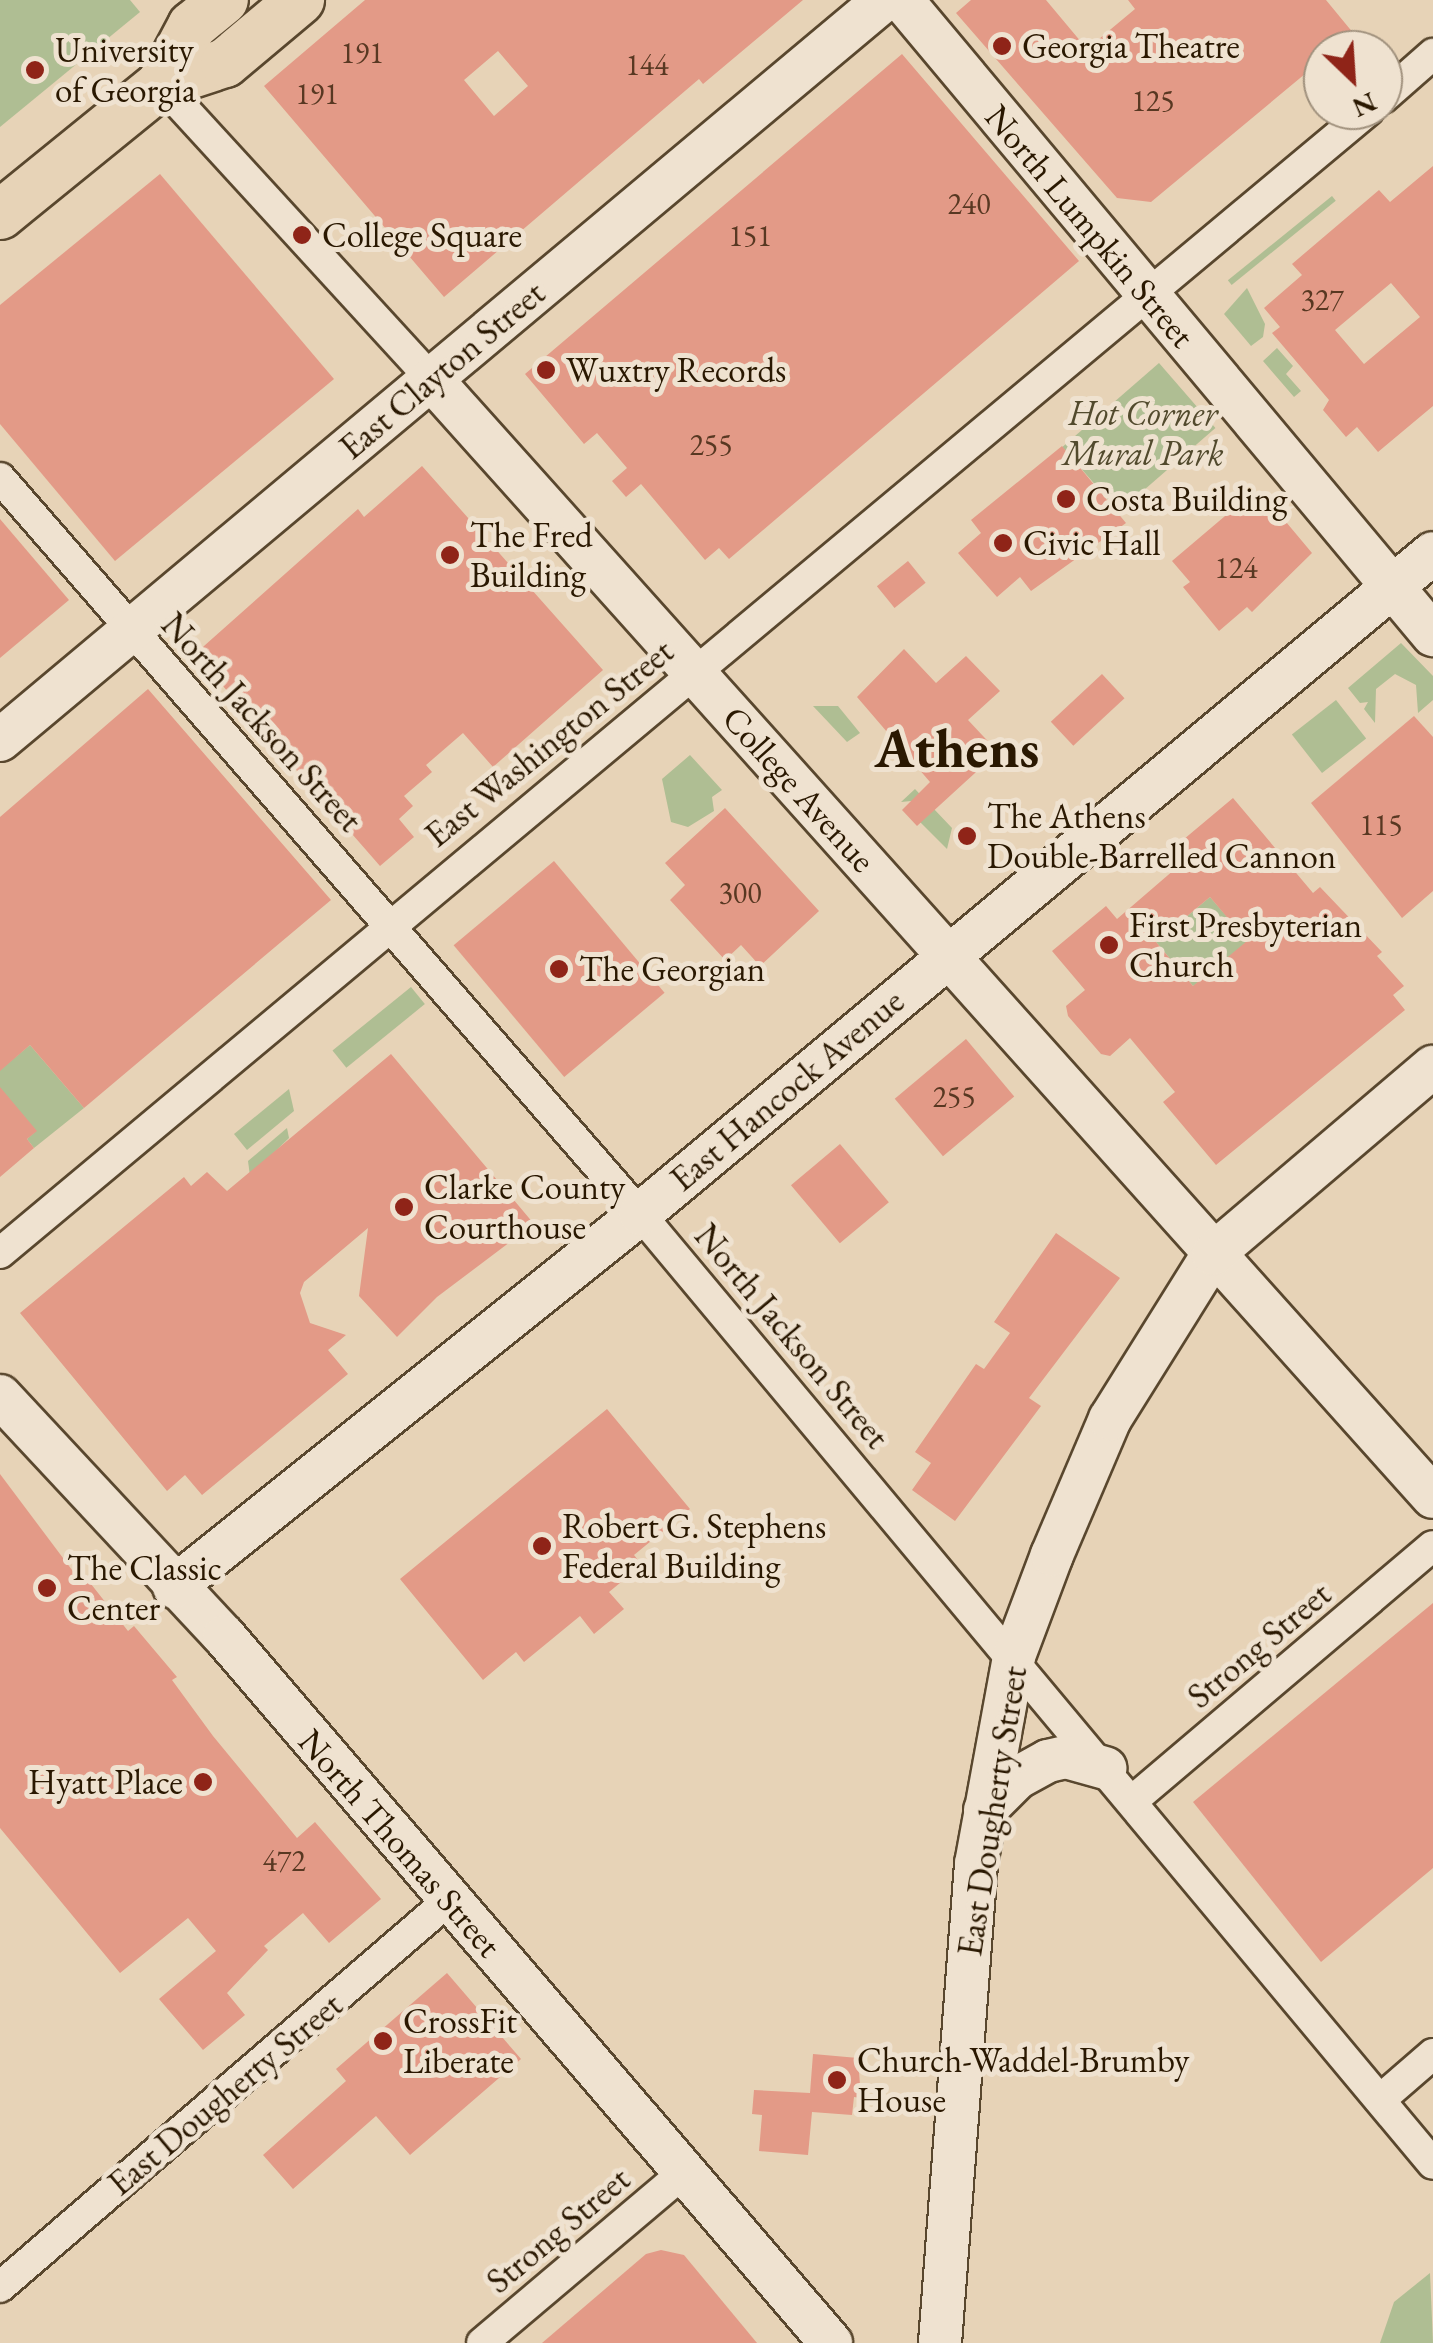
<!DOCTYPE html>
<html>
<head>
<meta charset="utf-8">
<style>
  body { margin:0 }
  #map { position:relative; width:1433px; height:2343px; overflow:hidden; background:#e7d3b7; font-family:"EB Garamond",serif }
  div>[style] { position:absolute }
  .green>* { inset:0; background:#afbe93; transform-origin:0 0 }
  .building>* { inset:0; background:#e39a87; transform-origin:0 0 }
  .roads { filter:drop-shadow(2px 0 #59472e) drop-shadow(-2px 0 #59472e) drop-shadow(0 2px #59472e) drop-shadow(0 -2px #59472e) }
  .street>* { height:30px; margin:-15px; padding:0 15px; transform-origin:15px; border-radius:15px; background:#efe2d0 }
  .secondary>* { height:42px; margin:-21px; padding:0 21px; transform-origin:21px; border-radius:21px; background:#efe2d0 }
  .primary>* { height:48px; margin:-24px; padding:0 24px; transform-origin:24px; border-radius:24px; background:#e7d3b7 }
  .dots>* { width:28px; height:28px; translate:-50% -50%; box-sizing:border-box; border:5px solid #efe2d0; border-radius:50% }
  span { translate:-50% -50%; white-space:nowrap; text-align:center; line-height:1.15; -webkit-text-stroke:10px #efe2d0; paint-order:stroke }
  .number-label { font-size:30px; color:#583822 }
  .number-label span { -webkit-text-stroke-width:0 }
  .poi-label { font-size:35px; color:#2a1801 }
  .left { translate:0 -50%; text-align:left }
  .right { translate:-100% -50%; text-align:right }
  .street-label { font-size:35px; color:#2a1801 }
  .park-label { font-size:35px; color:#524a2d; font-style:italic }
  .town-label { font-size:55px; color:#2a1801; font-weight:700 }
  .north { position:absolute; left:1303px; top:30px; width:100px; height:100px; box-sizing:border-box; background:#efe2d0; border:2px solid #a0917d; border-radius:50%; rotate:155deg; font-size:28px; font-weight:700; line-height:40px; text-align:center; color:#2a1801 }
  .north::after { content:''; display:block; margin:auto; width:35px; height:45px; background:#8f2418; clip-path:polygon(50% 0,100% 100%,50% 72%,0 100%) }
</style>
</head>
<body>
<div id="map">
  <div class="green">
    <i style="clip-path:polygon(0 0,130px 0,140px 12px,0 127px)"></i>
    <i style="left:1332px;top:196px;width:6px;height:134px;rotate:51deg"></i>
    <i style="clip-path:polygon(1247px 288px,1265px 324px,1263px 337px,1251px 346px,1224px 314px)"></i>
    <i style="clip-path:polygon(1277px 348px,1293px 366px,1286px 374px,1301px 391px,1294px 397px,1263px 361px)"></i>
    <i style="left:1159px;top:363px;width:86px;height:128px;rotate:49deg"></i>
    <i style="clip-path:polygon(1401px 643px,1433px 676px,1433px 700px,1418px 713px,1416px 685px,1395px 674px,1376px 689px,1375px 723px,1364px 709px,1368px 702px,1360px 703px,1348px 688px)"></i>
    <i style="left:1336px;top:700px;width:49px;height:56px;rotate:52deg"></i>
    <i style="clip-path:polygon(813px 706px,838px 706px,860px 733px,847px 742px)"></i>
    <i style="clip-path:polygon(690px 755px,722px 790px,712px 797px,714px 811px,688px 827px,671px 822px,662px 779px)"></i>
    <i style="clip-path:polygon(915px 789px,952px 828px,947px 849px,920px 822px,911px 801px,901px 802px)"></i>
    <i style="clip-path:polygon(1210px 897px,1253px 947px,1193px 986px,1156px 942px)"></i>
    <i style="left:411px;top:987px;width:22px;height:101px;rotate:51deg"></i>
    <i style="clip-path:polygon(30px 1045px,84px 1108px,34px 1148px,27px 1139px,36px 1131px,0 1088px,0 1070px)"></i>
    <i style="clip-path:polygon(289px 1089px,294px 1111px,247px 1150px,234px 1134px)"></i>
    <i style="clip-path:polygon(287px 1128px,289px 1138px,250px 1176px,248px 1161px)"></i>
    <i style="clip-path:polygon(1430px 2273px,1433px 2343px,1380px 2343px,1394px 2302px)"></i>
  </div>
  <div class="building">
    <i style="clip-path:polygon(evenodd,365px 0,803px 0,703px 84px,699px 79px,444px 297px,264px 86px,365px 0,498px 51px,528px 86px,494px 116px,464px 80px,498px 51px)"></i>
    <i style="clip-path:polygon(971px 0,1046px 0,1087px 49px,1135px 9px,1128px 0,1326px 0,1354px 34px,1334px 50px,1323px 50px,1323px 59px,1151px 202px,1117px 198px,956px 13px)"></i>
    <i style="clip-path:polygon(902px 54px,1079px 261px,729px 559px,719px 548px,705px 560px,641px 484px,626px 497px,612px 481px,627px 468px,597px 433px,584px 444px,525px 374px)"></i>
    <i style="clip-path:polygon(evenodd,1433px 166px,1433px 406px,1378px 452px,1357px 427px,1346px 437px,1323px 410px,1329px 400px,1272px 333px,1280px 327px,1264px 308px,1302px 275px,1292px 264px,1379px 190px,1390px 202px,1433px 166px,1391px 283px,1420px 317px,1364px 364px,1335px 330px,1391px 283px)"></i>
    <i style="clip-path:polygon(160px 174px,334px 379px,115px 561px,0 424px,0 305px)"></i>
    <i style="clip-path:polygon(1062px 446px,1126px 523px,1031px 591px,1020px 577px,997px 597px,958px 553px,981px 533px,971px 520px)"></i>
    <i style="clip-path:polygon(422px 466px,603px 670px,493px 767px,463px 733px,426px 765px,432px 772px,404px 796px,413px 806px,399px 819px,414px 837px,380px 866px,195px 654px,358px 509px,364px 517px)"></i>
    <i style="clip-path:polygon(1251px 494px,1269px 516px,1276px 510px,1312px 553px,1252px 612px,1247px 607px,1219px 631px,1183px 587px,1190px 582px,1172px 561px)"></i>
    <i style="clip-path:polygon(0 519px,69px 600px,0 658px)"></i>
    <i style="left:908px;top:561px;width:28px;height:40px;rotate:51deg"></i>
    <i style="clip-path:polygon(904px 649px,936px 683px,966px 656px,1000px 691px,968px 720px,998px 752px,917px 826px,902px 810px,930px 782px,857px 697px)"></i>
    <i style="left:1102px;top:674px;width:33px;height:70px;rotate:47deg"></i>
    <i style="clip-path:polygon(148px 689px,331px 900px,84px 1108px,30px 1045px,0 1071px,0 817px)"></i>
    <i style="clip-path:polygon(1414px 716px,1433px 737px,1433px 891px,1402px 918px,1311px 803px)"></i>
    <i style="clip-path:polygon(evenodd,1233px 798px,1313px 893px,1320px 887px,1382px 952px,1377px 956px,1404px 986px,1393px 995px,1405px 1010px,1216px 1165px,1163px 1102px,1175px 1092px,1130px 1038px,1110px 1056px,1101px 1054px,1068px 1016px,1066px 1006px,1085px 990px,1052px 951px,1106px 906px,1117px 919px,1182px 863px,1171px 850px,1233px 798px,1210px 897px,1247px 941px,1193px 986px,1156px 942px,1210px 897px)"></i>
    <i style="clip-path:polygon(725px 808px,819px 911px,760px 966px,741px 945px,725px 960px,670px 900px,685px 885px,665px 863px)"></i>
    <i style="left:554px;top:861px;width:172px;height:131px;rotate:50deg"></i>
    <i style="left:966px;top:1039px;width:75px;height:93px;rotate:50deg"></i>
    <i style="clip-path:polygon(391px 1054px,534px 1224px,437px 1297px,397px 1337px,359px 1296px,368px 1228px,304px 1282px,300px 1293px,310px 1323px,346px 1335px,328px 1350px,348px 1374px,202px 1495px,185px 1475px,167px 1491px,20px 1313px,184px 1177px,191px 1186px,207px 1172px,227px 1191px)"></i>
    <i style="clip-path:polygon(0 1087px,37px 1131px,27px 1139px,34px 1148px,0 1177px)"></i>
    <i style="left:840px;top:1144px;width:76px;height:64px;rotate:50deg"></i>
    <i style="clip-path:polygon(1056px 1233px,1120px 1278px,1029px 1398px,1041px 1406px,955px 1521px,912px 1490px,931px 1463px,915px 1452px,976px 1364px,984px 1369px,1010px 1333px,994px 1322px)"></i>
    <i style="clip-path:polygon(607px 1409px,690px 1509px,634px 1555px,642px 1565px,609px 1592px,624px 1609px,594px 1634px,580px 1616px,524px 1662px,516px 1652px,483px 1680px,400px 1579px)"></i>
    <i style="clip-path:polygon(0 1474px,75px 1574px,80px 1570px,128px 1631px,134px 1626px,177px 1677px,172px 1680px,213px 1736px,297px 1838px,315px 1822px,381px 1899px,329px 1943px,303px 1913px,264px 1946px,268px 1950px,227px 1993px,245px 2015px,203px 2050px,159px 1999px,216px 1951px,188px 1918px,120px 1973px,0 1828px)"></i>
    <i style="clip-path:polygon(1433px 1603px,1433px 1868px,1321px 1962px,1193px 1802px)"></i>
    <i style="clip-path:polygon(447px 1973px,521px 2059px,410px 2155px,376px 2116px,293px 2189px,263px 2155px,346px 2081px,336px 2069px)"></i>
    <i style="clip-path:polygon(813px 2054px,858px 2058px,861px 2098px,854px 2097px,852px 2115px,812px 2112px,808px 2155px,759px 2151px,762px 2115px,752px 2114px,754px 2090px,810px 2093px)"></i>
    <i style="clip-path:polygon(661px 2250px,684px 2255px,757px 2343px,542px 2343px,646px 2254px)"></i>
  </div>
  <div class="roads">
    <div class="street">
      <i style="left:161px;top:84px;width:400px;rotate:47.5deg"></i>
      <i style="left:1383px;top:98px;width:67px;rotate:-41.3deg"></i>
      <i style="left:0;top:478px;width:975px;rotate:48.99deg"></i>
      <i style="left:640px;top:1214px;width:1237px;rotate:50.15deg"></i>
      <i style="left:0;top:1253px;width:1783px;rotate:-39.86deg"></i>
      <i style="left:1132px;top:1801px;width:394px;rotate:-40.3deg"></i>
      <i style="left:1380px;top:2100px;width:70px;rotate:-41deg"></i>
      <i style="left:0;top:2287px;width:593px;rotate:-40.76deg"></i>
      <i style="left:482px;top:2343px;width:260px;rotate:-40.2deg"></i>
    </div>
    <div class="secondary">
      <i style="left:902px;top:0;width:828px;rotate:50.1deg"></i>
      <i style="left:431px;top:379px;width:1501px;rotate:48.13deg"></i>
      <i style="left:0;top:740px;width:1153px;rotate:-39.93deg"></i>
      <i style="left:0;top:1396px;width:328px;rotate:47deg"></i>
      <i style="left:224px;top:1636px;width:932px;rotate:49.35deg"></i>
      <i style="left:174px;top:1587px;width:597px;rotate:-38.67deg"></i>
      <i style="left:640px;top:1214px;width:1032px;rotate:-39.81deg"></i>
      <i style="left:985px;top:1810px;width:45px;rotate:-45deg"></i>
      <i style="left:1017px;top:1778px;width:35px;rotate:-29deg"></i>
      <i style="left:1048px;top:1761px;width:18px;rotate:-13deg"></i>
      <i style="left:1066px;top:1757px;width:41px;rotate:15.8deg"></i>
      <i style="left:940px;top:2343px;width:480px;rotate:-85.7deg"></i>
      <i style="left:976px;top:1864px;width:211px;rotate:-79.6deg"></i>
      <i style="left:1014px;top:1656px;width:108px;rotate:-69.4deg"></i>
      <i style="left:1052px;top:1555px;width:148px;rotate:-66.9deg"></i>
      <i style="left:1110px;top:1419px;width:195px;rotate:-58deg"></i>
      <i style="left:1213px;top:1254px;width:289px;rotate:-40.4deg"></i>
    </div>
    <div class="primary">
      <i style="left:161px;top:84px;width:66px;rotate:-61.9deg"></i>
      <i style="left:192px;top:26px;width:41px;rotate:-39.1deg"></i>
      <i style="left:0;top:215px;width:208px;rotate:-39.1deg"></i>
      <i style="left:161px;top:84px;width:67px;rotate:-18.2deg"></i>
      <i style="left:225px;top:63px;width:98px;rotate:-40deg"></i>
    </div>
  </div>
  <div class="dots">
    <i style="left:1002px;top:46px;background:#8f2418"></i>
    <i style="left:35px;top:70px;background:#8f2418"></i>
    <i style="left:302px;top:235px;background:#8f2418"></i>
    <i style="left:546px;top:370px;background:#8f2418"></i>
    <i style="left:1066px;top:499px;background:#8f2418"></i>
    <i style="left:1003px;top:543px;background:#8f2418"></i>
    <i style="left:450px;top:555px;background:#8f2418"></i>
    <i style="left:967px;top:836px;background:#8f2418"></i>
    <i style="left:1109px;top:945px;background:#8f2418"></i>
    <i style="left:559px;top:969px;background:#8f2418"></i>
    <i style="left:404px;top:1207px;background:#8f2418"></i>
    <i style="left:542px;top:1546px;background:#8f2418"></i>
    <i style="left:47px;top:1588px;background:#8f2418"></i>
    <i style="left:203px;top:1782px;background:#8f2418"></i>
    <i style="left:383px;top:2041px;background:#8f2418"></i>
    <i style="left:837px;top:2080px;background:#8f2418"></i>
  </div>
  <div class="number-label">
    <span style="left:362px;top:53px">191</span>
    <span style="left:647px;top:65px">144</span>
    <span style="left:317px;top:94px">191</span>
    <span style="left:1153px;top:101px">125</span>
    <span style="left:969px;top:204px">240</span>
    <span style="left:750px;top:236px">151</span>
    <span style="left:1322px;top:300px">327</span>
    <span style="left:711px;top:445px">255</span>
    <span style="left:1236px;top:568px">124</span>
    <span style="left:1381px;top:825px">115</span>
    <span style="left:740px;top:893px">300</span>
    <span style="left:954px;top:1097px">255</span>
    <span style="left:284px;top:1861px">472</span>
  </div>
  <div class="poi-label">
    <span class="left" style="left:1022px;top:46px">Georgia Theatre</span>
    <span class="left" style="left:55px;top:70px">University<br>of Georgia</span>
    <span class="left" style="left:322px;top:235px">College Square</span>
    <span class="left" style="left:566px;top:370px">Wuxtry Records</span>
    <span class="left" style="left:1086px;top:499px">Costa Building</span>
    <span class="left" style="left:470px;top:555px">The Fred<br>Building</span>
    <span class="left" style="left:1023px;top:543px">Civic Hall</span>
    <span class="left" style="left:987px;top:836px">The Athens<br>Double-Barrelled Cannon</span>
    <span class="left" style="left:1129px;top:945px">First Presbyterian<br>Church</span>
    <span class="left" style="left:579px;top:969px">The Georgian</span>
    <span class="left" style="left:424px;top:1207px">Clarke County<br>Courthouse</span>
    <span class="left" style="left:562px;top:1546px">Robert G. Stephens<br>Federal Building</span>
    <span class="left" style="left:67px;top:1588px">The Classic<br>Center</span>
    <span class="right" style="left:183px;top:1782px">Hyatt Place</span>
    <span class="left" style="left:403px;top:2041px">CrossFit<br>Liberate</span>
    <span class="left" style="left:857px;top:2080px">Church-Waddel-Brumby<br>House</span>
  </div>
  <div class="street-label">
    <span style="left:1090px;top:226px;rotate:50deg">North Lumpkin Street</span>
    <span style="left:442px;top:370px;rotate:-40deg">East Clayton Street</span>
    <span style="left:262px;top:722px;rotate:48deg">North Jackson Street</span>
    <span style="left:549px;top:743px;rotate:-39deg">East Washington Street</span>
    <span style="left:799px;top:789px;rotate:48deg">College Avenue</span>
    <span style="left:787px;top:1090px;rotate:-40deg">East Hancock Avenue</span>
    <span style="left:792px;top:1336px;rotate:50deg">North Jackson Street</span>
    <span style="left:1259px;top:1645px;rotate:-40deg">Strong Street</span>
    <span style="left:992px;top:1811px;rotate:-81deg">East Dougherty Street</span>
    <span style="left:400px;top:1843px;rotate:49deg">North Thomas Street</span>
    <span style="left:225px;top:2094px;rotate:-40deg">East Dougherty Street</span>
    <span style="left:558px;top:2230px;rotate:-40deg">Strong Street</span>
  </div>
  <div class="park-label">
    <span style="left:1143px;top:433px">Hot Corner<br>Mural Park</span>
  </div>
  <div class="town-label">
    <span style="left:957px;top:748px">Athens</span>
  </div>
  <div class="north">N</div>
</div>
</body>
</html>
